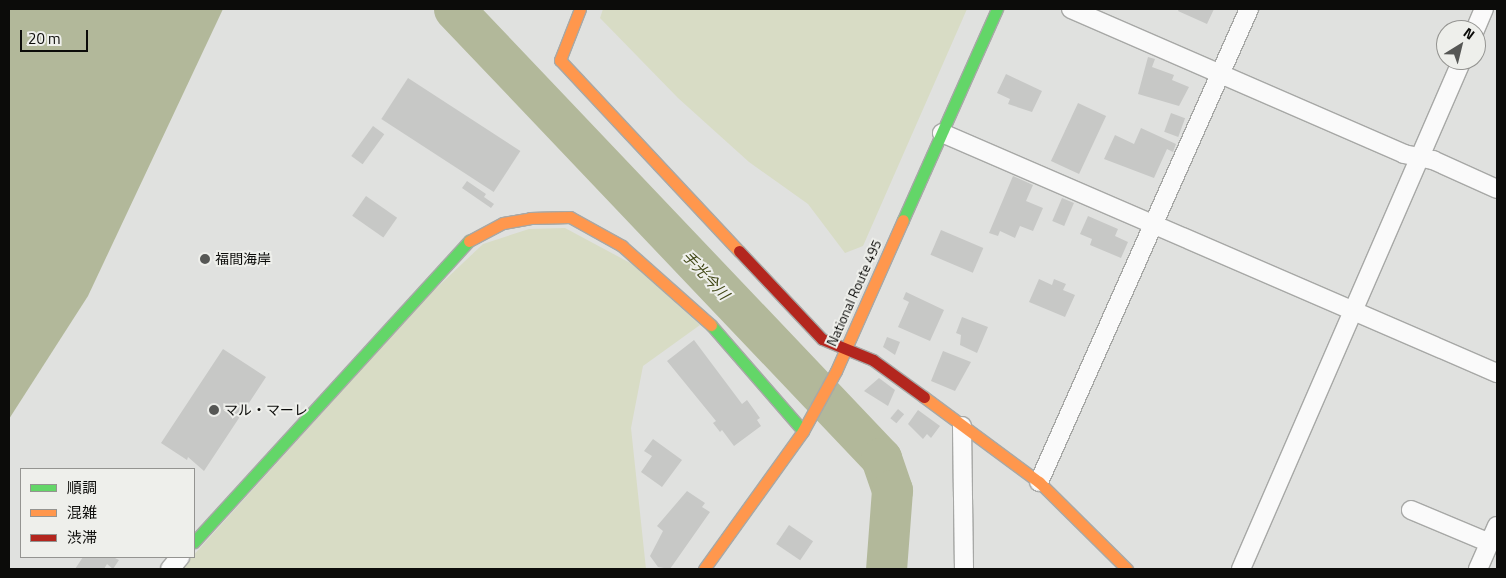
<!DOCTYPE html>
<html>
<head>
<meta charset="utf-8">
<style>
  body { margin:0 }
  #map { position:relative; width:1506px; height:578px; overflow:hidden; background:#e0e1df; font-family:"Titillium Web","Noto Sans JP",sans-serif }
  div>[style] { position:absolute }
  .green>* { inset:0; background:#d8dcc5 }
  .water>* { inset:0; background:#b2b89a }
  .river>* { height:41px; margin:-20.5px; padding:0 20.5px; transform-origin:20.5px; border-radius:20.5px; background:#b2b89a }
  .building>* { inset:0; background:#c7c8c6; transform-origin:0 0 }
  .roads { filter:drop-shadow(1px 0 #a7a8a6) drop-shadow(-1px 0 #a7a8a6) drop-shadow(0 1px #a7a8a6) drop-shadow(0 -1px #a7a8a6) }
  .street>* { height:18px; margin:-9px; padding:0 9px; transform-origin:9px; border-radius:9px; background:#fafafa }
  .fast>* { height:11px; margin:-5.5px; padding:0 5.5px; transform-origin:5.5px; border-radius:5.5px; background:#63d668 }
  .slow>* { height:11px; margin:-5.5px; padding:0 5.5px; transform-origin:5.5px; border-radius:5.5px; background:#ff974d }
  .jam>* { height:11px; margin:-5.5px; padding:0 5.5px; transform-origin:5.5px; border-radius:5.5px; background:#b3261e }
  .dots>* { width:14px; height:14px; translate:-50% -50%; box-sizing:border-box; border:2px solid #eeefeb; border-radius:50% }
  span { translate:-50% -50%; white-space:nowrap; text-align:center; line-height:1.15; -webkit-text-stroke:4px #eeefeb; paint-order:stroke }
  .poi-label { font-size:14px; color:#0c0c0a }
  .left { translate:0 -50%; text-align:left }
  .street-label { font-size:14px; color:#0c0c0a }
  .water-label { font-size:15px; color:#404715; font-style:italic }
  .frame { position:absolute; inset:0; border:10px solid #0c0c0a; pointer-events:none }
  .legend { position:absolute; left:20px; top:468px; width:175px; height:90px; box-sizing:border-box; background:#eeefeb; border:1px solid #949491; margin:0; padding:6px 9px; list-style:none; font-size:15px; color:#0c0c0a }
  .legend li { display:flex; align-items:center; gap:10px; height:25px }
  .legend b { width:25px; border:1px solid #949491 }
  .north { position:absolute; left:1436px; top:20px; width:50px; height:50px; box-sizing:border-box; background:#eeefeb; border:1px solid #949491; border-radius:50%; rotate:36deg; font-size:14px; font-weight:700; line-height:20px; text-align:center; color:#0c0c0a }
  .north::after { content:''; display:block; margin:auto; width:18px; height:22px; background:#565755; clip-path:polygon(50% 0,100% 100%,50% 72%,0 100%) }
  .scale { position:absolute; left:20px; top:30px; width:68px; height:22px; box-sizing:border-box; border:2px solid #0c0c0a; border-top:0; padding-left:6px; font-size:15px; line-height:18px; white-space:nowrap; color:#0c0c0a; -webkit-text-stroke:4px #eeefeb; paint-order:stroke }
</style>
</head>
<body>
<div id="map">
  <div class="green">
    <i style="clip-path:polygon(603px 9px,967px 9px,863px 246px,845px 253px,808px 204px,749px 162px,678px 98px,600px 18px)"></i>
    <i style="clip-path:polygon(565px 228px,634px 265px,700px 325px,643px 366px,631px 428px,646px 569px,181px 569px,426px 298px,483px 244px,529px 229px)"></i>
  </div>
  <div class="water">
    <i style="clip-path:polygon(9px 9px,223px 9px,88px 296px,9px 419px)"></i>
  </div>
  <div class="river">
    <i style="left:454px;top:9px;width:620px;rotate:46.44deg"></i>
    <i style="left:881px;top:458px;width:34px;rotate:71deg"></i>
    <i style="left:892px;top:490px;width:79px;rotate:94.3deg"></i>
  </div>
  <div class="building">
    <i style="clip-path:polygon(1179px 9px,1214px 9px,1207px 24px,1178px 11px)"></i>
    <i style="clip-path:polygon(1148px 57px,1155px 59px,1152px 67px,1174px 75px,1172px 80px,1189px 87px,1179px 106px,1138px 94px)"></i>
    <i style="clip-path:polygon(1006px 74px,1042px 91px,1032px 112px,1008px 104px,1010px 99px,997px 93px)"></i>
    <i style="left:408px;top:78px;width:134px;height:49px;rotate:33deg"></i>
    <i style="left:1078px;top:103px;width:31px;height:64px;rotate:25deg"></i>
    <i style="left:1171px;top:113px;width:15px;height:20px;rotate:20deg"></i>
    <i style="left:373px;top:126px;width:14px;height:37px;rotate:36deg"></i>
    <i style="clip-path:polygon(1141px 128px,1176px 144px,1173px 152px,1167px 149px,1154px 178px,1104px 159px,1115px 135px,1134px 144px)"></i>
    <i style="clip-path:polygon(1013px 176px,1033px 185px,1026px 201px,1043px 208px,1033px 231px,1020px 226px,1015px 238px,1000px 231px,998px 236px,989px 233px)"></i>
    <i style="clip-path:polygon(467px 181px,486px 194px,484px 197px,494px 204px,491px 208px,462px 188px)"></i>
    <i style="left:366px;top:196px;width:38px;height:24px;rotate:35deg"></i>
    <i style="left:1062px;top:198px;width:13px;height:25px;rotate:23deg"></i>
    <i style="clip-path:polygon(1088px 216px,1118px 229px,1115px 236px,1128px 242px,1121px 258px,1090px 245px,1092px 239px,1080px 234px)"></i>
    <i style="left:941px;top:230px;width:46px;height:27px;rotate:23deg"></i>
    <i style="clip-path:polygon(1039px 279px,1052px 285px,1054px 279px,1066px 284px,1063px 290px,1075px 295px,1065px 317px,1029px 302px)"></i>
    <i style="clip-path:polygon(906px 292px,944px 310px,930px 341px,898px 327px,909px 302px,903px 299px)"></i>
    <i style="clip-path:polygon(962px 317px,988px 327px,977px 353px,960px 345px,961px 335px,956px 333px)"></i>
    <i style="clip-path:polygon(887px 337px,900px 342px,895px 355px,883px 347px)"></i>
    <i style="clip-path:polygon(694px 340px,742px 404px,747px 400px,760px 418px,757px 420px,761px 426px,734px 446px,722px 430px,720px 432px,713px 423px,716px 421px,667px 361px)"></i>
    <i style="clip-path:polygon(223px 349px,266px 377px,204px 471px,188px 457px,187px 460px,161px 443px)"></i>
    <i style="clip-path:polygon(943px 351px,971px 362px,955px 391px,931px 381px)"></i>
    <i style="clip-path:polygon(879px 378px,895px 390px,888px 406px,864px 391px)"></i>
    <i style="left:898px;top:409px;width:8px;height:12px;rotate:40deg"></i>
    <i style="clip-path:polygon(918px 410px,940px 426px,931px 438px,927px 434px,923px 439px,908px 424px)"></i>
    <i style="clip-path:polygon(653px 439px,682px 460px,662px 487px,641px 472px,652px 456px,644px 451px)"></i>
    <i style="clip-path:polygon(687px 491px,705px 503px,702px 507px,710px 512px,670px 569px,658px 567px,650px 556px,663px 531px,657px 526px)"></i>
    <i style="left:789px;top:525px;width:29px;height:23px;rotate:34deg"></i>
    <i style="clip-path:polygon(83px 557px,113px 557px,119px 560px,113px 569px,107px 564px,104px 569px,75px 569px)"></i>
  </div>
  <div class="roads">
    <div class="street">
      <i style="left:1071px;top:9px;width:363px;rotate:23.5deg"></i>
      <i style="left:1404px;top:154px;width:30px;rotate:12deg"></i>
      <i style="left:1433px;top:160px;width:70px;rotate:24.4deg"></i>
      <i style="left:1475px;top:30px;width:23px;rotate:-67deg"></i>
      <i style="left:942px;top:133px;width:605px;rotate:23.39deg"></i>
      <i style="left:962px;top:426px;width:143px;rotate:89.2deg"></i>
      <i style="left:1039px;top:482px;width:518px;rotate:-66.06deg"></i>
      <i style="left:1411px;top:510px;width:86px;rotate:22.7deg"></i>
      <i style="left:170px;top:569px;width:16px;rotate:-50deg"></i>
      <i style="left:1241px;top:569px;width:555px;rotate:-66.53deg"></i>
      <i style="left:1478px;top:569px;width:47px;rotate:-66.2deg"></i>
    </div>
    <div class="fast">
      <i style="left:903px;top:220px;width:231px;rotate:-66deg"></i>
      <i style="left:711px;top:325px;width:140px;rotate:49deg"></i>
      <i style="left:194px;top:542px;width:408px;rotate:-47.6deg"></i>
    </div>
    <div class="slow">
      <i style="left:580px;top:9px;width:55px;rotate:111.4deg"></i>
      <i style="left:560px;top:60px;width:262px;rotate:46.9deg"></i>
      <i style="left:469px;top:241px;width:38px;rotate:-28deg"></i>
      <i style="left:503px;top:223px;width:27px;rotate:-10deg"></i>
      <i style="left:530px;top:218px;width:40px;rotate:-1.4deg"></i>
      <i style="left:570px;top:217px;width:60px;rotate:29.1deg"></i>
      <i style="left:622px;top:246px;width:119px;rotate:41.6deg"></i>
      <i style="left:924px;top:397px;width:143px;rotate:36.5deg"></i>
      <i style="left:1039px;top:482px;width:124px;rotate:44.7deg"></i>
      <i style="left:704px;top:569px;width:170px;rotate:-54.3deg"></i>
      <i style="left:803px;top:431px;width:68px;rotate:-61.2deg"></i>
      <i style="left:836px;top:371px;width:165px;rotate:-66.1deg"></i>
    </div>
    <div class="jam">
      <i style="left:739px;top:251px;width:121px;rotate:46.7deg"></i>
      <i style="left:822px;top:339px;width:55px;rotate:22.4deg"></i>
      <i style="left:873px;top:360px;width:63px;rotate:36deg"></i>
    </div>
  </div>
  <div class="dots">
    <i style="left:205px;top:259px;background:#565755"></i>
    <i style="left:214px;top:410px;background:#565755"></i>
  </div>
  <div class="poi-label">
    <span class="left" style="left:215px;top:259px">福間海岸</span>
    <span class="left" style="left:224px;top:410px">マル・マーレ</span>
  </div>
  <div class="street-label">
    <span style="left:854px;top:293px;rotate:-66deg">National Route 495</span>
  </div>
  <div class="water-label">
    <span style="left:706px;top:275px;rotate:47deg">手光今川</span>
  </div>
  <div class="frame"></div>
  <ul class="legend">
  <li><b style="height:6px;background:#63d668"></b>順調</li>
  <li><b style="height:6px;background:#ff974d"></b>混雑</li>
  <li><b style="height:6px;background:#b3261e"></b>渋滞</li>
  </ul>
  <div class="north">N</div>
  <div class="scale">20 m</div>
</div>
</body>
</html>
